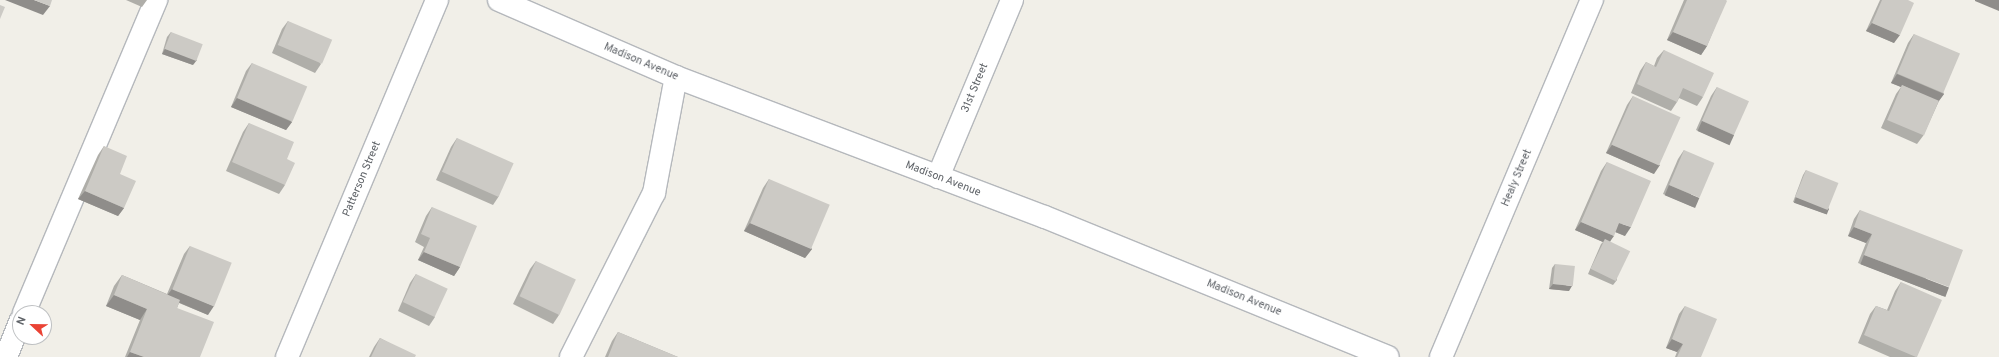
<!DOCTYPE html>
<html>
<head>
<meta charset="utf-8">
<style>
  body { margin:0 }
  #map { position:relative; width:1999px; height:357px; overflow:hidden; background:#f1efe8; font-family:Overpass,sans-serif }
  div>[style] { position:absolute }
  .roads { filter:drop-shadow(1px 0 #b5b8bc) drop-shadow(-1px 0 #b5b8bc) drop-shadow(0 1px #b5b8bc) drop-shadow(0 -1px #b5b8bc) }
  .minor>* { height:22px; margin:-11px; padding:0 11px; transform-origin:11px; border-radius:11px; background:#fff }
  .wall>* { inset:0; background:#afaea9 }
  .shaded-wall>* { inset:0; background:#8f8d8a; transform-origin:0 0 }
  .building>* { inset:0; background:#cccac5; transform-origin:0 0 }
  span { translate:-50% -50%; white-space:nowrap; text-align:center; line-height:1.15; -webkit-text-stroke:3px #fff; paint-order:stroke }
  .street-label { font-size:11px; color:#5f6368 }
  .north { position:absolute; left:12px; top:305px; width:40px; height:40px; box-sizing:border-box; background:#fff; border:1px solid #bfc1c3; border-radius:50%; rotate:292deg; font-size:11px; font-weight:700; line-height:16px; text-align:center; color:#5f6368 }
  .north::after { content:''; display:block; margin:auto; width:14px; height:18px; background:#ea4335; clip-path:polygon(50% 0,100% 100%,50% 72%,0 100%) }
</style>
</head>
<body>
<div id="map">
  <div class="roads">
    <div class="minor">
      <i style="left:499px;top:0;width:193px;rotate:23.5deg"></i>
      <i style="left:676px;top:77px;width:395px;rotate:20.8deg"></i>
      <i style="left:1045px;top:217px;width:370px;rotate:22.2deg"></i>
      <i style="left:938px;top:177px;width:192px;rotate:-67.3deg"></i>
      <i style="left:24px;top:313px;width:340px;rotate:-67.1deg"></i>
      <i style="left:6px;top:357px;width:38px;rotate:-68deg"></i>
      <i style="left:287px;top:357px;width:387px;rotate:-67.2deg"></i>
      <i style="left:571px;top:357px;width:184px;rotate:-63.2deg"></i>
      <i style="left:654px;top:193px;width:118px;rotate:-79.3deg"></i>
      <i style="left:1441px;top:357px;width:388px;rotate:-67.1deg"></i>
    </div>
  </div>
  <div class="wall">
    <i style="clip-path:polygon(126px 0,147px 0,142px 7px)"></i>
    <i style="clip-path:polygon(1684px 0,1726px 0,1707px 46px,1701px 55px,1667px 40px)"></i>
    <i style="clip-path:polygon(1880px 0,1908px 0,1894px 43px,1866px 31px)"></i>
    <i style="clip-path:polygon(288px 21px,321px 64px,315px 73px,272px 53px,282px 29px)"></i>
    <i style="clip-path:polygon(171px 32px,193px 65px,162px 54px,167px 37px)"></i>
    <i style="clip-path:polygon(1914px 34px,1944px 94px,1939px 101px,1923px 136px,1917px 144px,1881px 128px,1896px 94px,1901px 87px,1891px 83px,1908px 43px)"></i>
    <i style="clip-path:polygon(1664px 50px,1703px 97px,1697px 106px,1679px 98px,1677px 102px,1671px 111px,1631px 93px,1640px 71px,1646px 62px,1654px 66px,1657px 58px)"></i>
    <i style="clip-path:polygon(252px 63px,292px 122px,286px 130px,231px 107px,246px 71px)"></i>
    <i style="clip-path:polygon(1717px 87px,1734px 135px,1728px 144px,1696px 130px,1711px 96px)"></i>
    <i style="clip-path:polygon(1633px 96px,1654px 174px,1606px 153px,1627px 105px)"></i>
    <i style="clip-path:polygon(249px 123px,285px 185px,279px 194px,226px 171px,243px 132px)"></i>
    <i style="clip-path:polygon(457px 138px,499px 196px,493px 205px,436px 180px,451px 147px)"></i>
    <i style="clip-path:polygon(104px 146px,120px 174px,124px 208px,118px 216px,78px 199px,98px 155px)"></i>
    <i style="clip-path:polygon(1684px 150px,1693px 207px,1663px 194px,1678px 159px)"></i>
    <i style="clip-path:polygon(1607px 162px,1625px 236px,1615px 232px,1610px 242px,1617px 280px,1613px 285px,1588px 274px,1601px 244px,1603px 242px,1575px 230px,1601px 171px)"></i>
    <i style="clip-path:polygon(1806px 170px,1829px 209px,1826px 214px,1793px 202px,1803px 175px)"></i>
    <i style="clip-path:polygon(769px 179px,812px 249px,805px 258px,744px 231px,763px 188px)"></i>
    <i style="clip-path:polygon(432px 207px,460px 267px,454px 276px,418px 260px,424px 247px,415px 242px,426px 216px)"></i>
    <i style="clip-path:polygon(1860px 210px,1943px 296px,1858px 263px,1866px 243px,1848px 236px,1854px 219px)"></i>
    <i style="clip-path:polygon(190px 246px,208px 315px,179px 303px,177px 308px,200px 357px,125px 357px,140px 320px,106px 306px,114px 286px,122px 275px,167px 294px,184px 254px)"></i>
    <i style="clip-path:polygon(536px 261px,559px 315px,553px 324px,513px 304px,530px 269px)"></i>
    <i style="clip-path:polygon(1555px 264px,1569px 291px,1549px 289px,1552px 268px)"></i>
    <i style="clip-path:polygon(416px 274px,435px 317px,429px 326px,398px 311px,410px 283px)"></i>
    <i style="clip-path:polygon(1901px 282px,1916px 357px,1890px 357px,1858px 343px,1870px 314px,1876px 306px,1887px 310px,1895px 291px)"></i>
    <i style="clip-path:polygon(1685px 306px,1701px 357px,1675px 357px,1677px 352px,1666px 348px,1679px 314px)"></i>
    <i style="clip-path:polygon(618px 332px,678px 357px,605px 357px,612px 341px)"></i>
    <i style="clip-path:polygon(380px 338px,415px 357px,369px 357px,374px 347px)"></i>
  </div>
  <div class="shaded-wall">
    <i style="clip-path:polygon(5px 0,34px 0,50px 6px,43px 15px)"></i>
    <i style="clip-path:polygon(1975px 0,1999px 0,1999px 11px,1975px 1px)"></i>
    <i style="clip-path:polygon(1872px 23px,1900px 35px,1894px 43px,1866px 31px)"></i>
    <i style="clip-path:polygon(1673px 32px,1707px 46px,1701px 55px,1667px 40px)"></i>
    <i style="clip-path:polygon(165px 49px,197px 60px,193px 65px,162px 54px)"></i>
    <i style="clip-path:polygon(1897px 74px,1944px 94px,1938px 102px,1902px 85px,1901px 87px,1891px 83px)"></i>
    <i style="clip-path:polygon(237px 98px,292px 122px,286px 130px,231px 107px)"></i>
    <i style="left:1702px;top:121px;width:35px;height:11px;rotate:24deg"></i>
    <i style="clip-path:polygon(1612px 145px,1660px 165px,1654px 174px,1606px 153px)"></i>
    <i style="left:1669px;top:185px;width:33px;height:11px;rotate:23deg"></i>
    <i style="clip-path:polygon(85px 191px,124px 208px,118px 216px,78px 199px)"></i>
    <i style="left:1796px;top:197px;width:35px;height:6px;rotate:20deg"></i>
    <i style="clip-path:polygon(1581px 222px,1614px 236px,1608px 244px,1605px 239px,1603px 242px,1575px 230px)"></i>
    <i style="clip-path:polygon(750px 223px,812px 249px,805px 258px,744px 231px)"></i>
    <i style="clip-path:polygon(1619px 223px,1631px 227px,1625px 236px,1613px 231px)"></i>
    <i style="clip-path:polygon(1854px 227px,1872px 234px,1866px 243px,1848px 236px)"></i>
    <i style="clip-path:polygon(424px 252px,460px 267px,454px 276px,418px 260px)"></i>
    <i style="left:1864px;top:255px;width:91px;height:10px;rotate:21deg"></i>
    <i style="clip-path:polygon(1553px 284px,1572px 286px,1569px 291px,1549px 289px)"></i>
    <i style="clip-path:polygon(172px 289px,214px 306px,208px 315px,166px 297px)"></i>
    <i style="clip-path:polygon(114px 295px,147px 309px,140px 320px,106px 306px)"></i>
    <i style="clip-path:polygon(1672px 339px,1683px 344px,1677px 352px,1666px 348px)"></i>
    <i style="clip-path:polygon(130px 352px,144px 357px,127px 357px)"></i>
  </div>
  <div class="building">
    <i style="clip-path:polygon(34px 0,52px 0,50px 6px)"></i>
    <i style="clip-path:polygon(1687px 0,1726px 0,1727px 1px,1707px 46px,1673px 32px)"></i>
    <i style="clip-path:polygon(1882px 0,1908px 0,1914px 3px,1900px 35px,1872px 23px)"></i>
    <i style="clip-path:polygon(0 5px,5px 7px,0 19px)"></i>
    <i style="left:288px;top:21px;width:48px;height:26px;rotate:23deg"></i>
    <i style="left:171px;top:32px;width:34px;height:18px;rotate:21deg"></i>
    <i style="left:1914px;top:34px;width:50px;height:43px;rotate:23deg"></i>
    <i style="clip-path:polygon(1664px 50px,1714px 73px,1703px 97px,1683px 88px,1677px 102px,1637px 84px,1646px 62px,1656px 67px)"></i>
    <i style="left:252px;top:63px;width:60px;height:38px;rotate:23deg"></i>
    <i style="left:1902px;top:85px;width:40px;height:38px;rotate:23deg"></i>
    <i style="left:1717px;top:87px;width:35px;height:37px;rotate:24deg"></i>
    <i style="left:1633px;top:96px;width:52px;height:53px;rotate:24deg"></i>
    <i style="clip-path:polygon(249px 123px,294px 142px,287px 159px,295px 163px,285px 185px,232px 162px)"></i>
    <i style="left:457px;top:138px;width:62px;height:37px;rotate:24deg"></i>
    <i style="clip-path:polygon(104px 146px,127px 156px,120px 174px,136px 181px,124px 208px,85px 191px)"></i>
    <i style="left:1684px;top:150px;width:33px;height:38px;rotate:23deg"></i>
    <i style="clip-path:polygon(1607px 162px,1651px 181px,1631px 227px,1619px 223px,1614px 236px,1581px 222px)"></i>
    <i style="left:1806px;top:170px;width:35px;height:29px;rotate:22deg"></i>
    <i style="left:769px;top:179px;width:66px;height:48px;rotate:23deg"></i>
    <i style="clip-path:polygon(432px 207px,477px 226px,460px 267px,424px 252px,430px 238px,421px 234px)"></i>
    <i style="clip-path:polygon(1860px 210px,1963px 250px,1949px 287px,1864px 255px,1872px 234px,1854px 227px)"></i>
    <i style="left:1605px;top:239px;width:28px;height:33px;rotate:26deg"></i>
    <i style="left:190px;top:246px;width:45px;height:47px;rotate:22deg"></i>
    <i style="left:536px;top:261px;width:44px;height:39px;rotate:25deg"></i>
    <i style="left:1555px;top:264px;width:20px;height:20px;rotate:6deg"></i>
    <i style="left:416px;top:274px;width:35px;height:31px;rotate:25deg"></i>
    <i style="clip-path:polygon(122px 275px,180px 300px,177px 308px,214px 322px,200px 357px,144px 357px,130px 352px,147px 309px,114px 295px)"></i>
    <i style="clip-path:polygon(1901px 282px,1942px 300px,1917px 357px,1916px 357px,1864px 335px,1876px 306px,1889px 311px)"></i>
    <i style="clip-path:polygon(1685px 306px,1717px 319px,1701px 357px,1677px 357px,1683px 344px,1672px 339px)"></i>
    <i style="clip-path:polygon(618px 332px,678px 357px,608px 357px)"></i>
    <i style="clip-path:polygon(380px 338px,416px 355px,415px 357px,371px 357px)"></i>
  </div>
  <div class="street-label">
    <span style="left:641px;top:62px;rotate:23deg">Madison Avenue</span>
    <span style="left:975px;top:88px;rotate:-67deg">31st Street</span>
    <span style="left:1517px;top:178px;rotate:-67deg">Healy Street</span>
    <span style="left:362px;top:179px;rotate:-67deg">Patterson Street</span>
    <span style="left:943px;top:179px;rotate:21deg">Madison Avenue</span>
    <span style="left:1244px;top:298px;rotate:22deg">Madison Avenue</span>
  </div>
  <div class="north">N</div>
</div>
</body>
</html>
